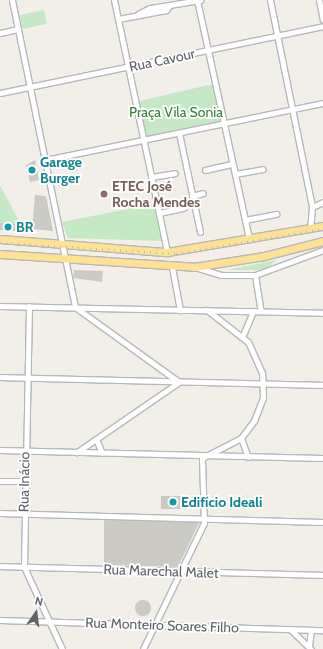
<!DOCTYPE html>
<html>
<head>
<meta charset="utf-8">
<style>
  body { margin:0 }
  #map { position:relative; width:323px; height:649px; overflow:hidden; background:#f1efe8; font-family:Cabin,sans-serif }
  div>[style] { position:absolute }
  .green>* { inset:0; background:#c5e8c5; transform-origin:0 0 }
  .building>* { inset:0; background:#cccac5; transform-origin:0 0 }
  .round { border-radius:50% }
  .roads { filter:drop-shadow(1px 0 #b5b8bc) drop-shadow(-1px 0 #b5b8bc) drop-shadow(0 1px #b5b8bc) drop-shadow(0 -1px #b5b8bc) }
  .minor>* { height:5px; margin:-2.5px; padding:0 2.5px; transform-origin:2.5px; border-radius:2.5px; background:#fff }
  .highway>* { height:7px; margin:-3.5px; padding:0 3.5px; transform-origin:3.5px; border-radius:3.5px; background:#fde293 }
  .rail>* { height:1.5px; margin-top:-0.75px; transform-origin:0; background:repeating-linear-gradient(90deg,#b6b7b8 0 1px,transparent 0 6px) }
  .dots>* { width:11px; height:11px; translate:-50% -50%; box-sizing:border-box; border:2px solid #fff; border-radius:50% }
  span { translate:-50% -50%; white-space:nowrap; text-align:center; line-height:1.15; -webkit-text-stroke:3.5px #fff; paint-order:stroke }
  .street-label { font-size:14px; color:#5f6368 }
  .park-label { font-size:14px; color:#348238 }
  .culture-label { font-size:14px; color:#0d838f; font-weight:700 }
  .left { translate:0 -50%; text-align:left }
  .education-label { font-size:14px; color:#785e54; font-weight:700 }
  .north { position:absolute; left:16px; top:593px; width:40px; height:40px; -webkit-text-stroke:3px #fff; paint-order:stroke; rotate:14deg; font-size:11px; font-weight:700; line-height:16px; text-align:center; color:#5f6368 }
  .north::after { content:''; display:block; margin:auto; width:14px; height:18px; background:#5f6368; clip-path:polygon(50% 0,100% 100%,50% 72%,0 100%) }
</style>
</head>
<body>
<div id="map">
  <div class="green">
    <i style="left:44px;top:10px;width:14px;height:25px;rotate:78deg"></i>
    <i style="left:213px;top:84px;width:41px;height:80px;rotate:77deg"></i>
    <i style="clip-path:polygon(0 185px,23px 229px,0 227px)"></i>
    <i style="clip-path:polygon(153px 204px,162px 241px,68px 238px,62px 222px)"></i>
    <i style="clip-path:polygon(277px 260px,264px 270px,226px 270px)"></i>
  </div>
  <div class="building">
    <i style="clip-path:polygon(35px 160px,39px 180px,30px 182px,26px 165px)"></i>
    <i style="clip-path:polygon(35px 195px,46px 196px,53px 231px,32px 229px)"></i>
    <i style="left:0;top:223px;width:16px;height:7px;rotate:4deg"></i>
    <i style="clip-path:polygon(74px 270px,103px 271px,102px 282px,73px 278px)"></i>
    <i style="left:185px;top:496px;width:13px;height:24px;rotate:90deg"></i>
    <i style="clip-path:polygon(104px 520px,196px 522px,199px 523px,178px 567px,111px 565px,104px 565px)"></i>
    <i class="round" style="left:135px;top:600px;width:16px;height:16px"></i>
  </div>
  <div class="roads">
    <div class="minor">
      <i style="left:12px;top:0;width:313px;rotate:78.4deg"></i>
      <i style="left:114px;top:0;width:258px;rotate:78.1deg"></i>
      <i style="left:197px;top:0;width:245px;rotate:77.7deg"></i>
      <i style="left:270px;top:0;width:211px;rotate:78.5deg"></i>
      <i style="left:312px;top:207px;width:22px;rotate:95deg"></i>
      <i style="left:319px;top:0;width:20px;rotate:79deg"></i>
      <i style="left:138px;top:14px;width:13px;rotate:-27deg"></i>
      <i style="left:150px;top:8px;width:51px;rotate:-9.1deg"></i>
      <i style="left:118px;top:19px;width:49px;rotate:-10.6deg"></i>
      <i style="left:166px;top:10px;width:5px;rotate:-53deg"></i>
      <i style="left:0;top:33px;width:18px;rotate:-13deg"></i>
      <i style="left:0;top:93px;width:330px;rotate:-11.7deg"></i>
      <i style="left:179px;top:133px;width:101px;rotate:78deg"></i>
      <i style="left:45px;top:160px;width:284px;rotate:-11.6deg"></i>
      <i style="left:205px;top:170px;width:28px;rotate:-13deg"></i>
      <i style="left:235px;top:174px;width:28px;rotate:-10deg"></i>
      <i style="left:151px;top:177px;width:24px;rotate:-9deg"></i>
      <i style="left:192px;top:196px;width:11px;rotate:-15deg"></i>
      <i style="left:312px;top:207px;width:12px;rotate:-24deg"></i>
      <i style="left:159px;top:213px;width:25px;rotate:-12deg"></i>
      <i style="left:245px;top:220px;width:32px;rotate:-11deg"></i>
      <i style="left:172px;top:267px;width:44px;rotate:79.5deg"></i>
      <i style="left:195px;top:267px;width:27px;rotate:17deg"></i>
      <i style="left:221px;top:275px;width:34px"></i>
      <i style="left:255px;top:275px;width:72px;rotate:-20.2deg"></i>
      <i style="left:255px;top:275px;width:36px;rotate:81deg"></i>
      <i style="left:0;top:306px;width:323px;rotate:1.2deg"></i>
      <i style="left:29px;top:306px;width:261px;rotate:91.1deg"></i>
      <i style="left:24px;top:567px;width:90px;rotate:65.1deg"></i>
      <i style="left:75px;top:307px;width:128px;rotate:35.8deg"></i>
      <i style="left:179px;top:382px;width:124px;rotate:145.5deg"></i>
      <i style="left:243px;top:335px;width:26px;rotate:-67deg"></i>
      <i style="left:0;top:377px;width:323px;rotate:1.4deg"></i>
      <i style="left:241px;top:438px;width:20px;rotate:70deg"></i>
      <i style="left:96px;top:439px;width:15px;rotate:67deg"></i>
      <i style="left:0;top:450px;width:323px;rotate:1.4deg"></i>
      <i style="left:0;top:481px;width:24px"></i>
      <i style="left:0;top:513px;width:323px;rotate:1.6deg"></i>
      <i style="left:0;top:566px;width:323px;rotate:1.6deg"></i>
      <i style="left:0;top:620px;width:323px;rotate:1.8deg"></i>
      <i style="left:291px;top:630px;width:28px;rotate:44deg"></i>
      <i style="left:309px;top:646px;width:16px;rotate:-83deg"></i>
      <i style="left:143px;top:649px;width:140px;rotate:-64.2deg"></i>
      <i style="left:204px;top:523px;width:65px;rotate:-91.8deg"></i>
      <i style="left:202px;top:458px;width:44px;rotate:-27.1deg"></i>
      <i style="left:241px;top:438px;width:21px;rotate:-53deg"></i>
      <i style="left:254px;top:421px;width:25px;rotate:-69deg"></i>
      <i style="left:263px;top:398px;width:25px;rotate:-92deg"></i>
      <i style="left:262px;top:373px;width:34px;rotate:-114deg"></i>
      <i style="left:248px;top:342px;width:52px;rotate:-142deg"></i>
    </div>
    <div class="highway">
      <i style="left:0;top:239px;width:168px;rotate:4.5deg"></i>
      <i style="left:167px;top:252px;width:158px;rotate:-9.5deg"></i>
      <i style="left:0;top:254px;width:194px;rotate:3.8deg"></i>
      <i style="left:194px;top:267px;width:71px;rotate:-8.9deg"></i>
      <i style="left:264px;top:256px;width:61px;rotate:-14.3deg"></i>
    </div>
  </div>
  <div class="rail">
    <i style="left:0;top:243px;width:176px;rotate:3.6deg"></i>
    <i style="left:176px;top:254px;width:149px;rotate:-9.7deg"></i>
  </div>
  <div class="dots">
    <i style="left:32px;top:170px;background:#0f9aa8"></i>
    <i style="left:104px;top:194px;background:#8d6e63"></i>
    <i style="left:8px;top:227px;background:#0f9aa8"></i>
    <i style="left:173px;top:502px;background:#0f9aa8"></i>
  </div>
  <div class="street-label">
    <span style="left:162px;top:60px;rotate:-12deg">Rua Cavour</span>
    <span style="left:24px;top:482px;rotate:-89deg">Rua Inácio</span>
    <span style="left:161px;top:571px;rotate:2deg">Rua Marechal Malet</span>
    <span style="left:162px;top:625px;rotate:2deg">Rua Monteiro Soares Filho</span>
  </div>
  <div class="park-label">
    <span style="left:176px;top:112px">Praça Vila Sonia</span>
  </div>
  <div class="culture-label">
    <span class="left" style="left:40px;top:170px">Garage<br>Burger</span>
    <span class="left" style="left:16px;top:227px">BR</span>
    <span class="left" style="left:181px;top:502px">Edifício Ideali</span>
  </div>
  <div class="education-label">
    <span class="left" style="left:112px;top:194px">ETEC José<br>Rocha Mendes</span>
  </div>
  <div class="north">N</div>
</div>
</body>
</html>
